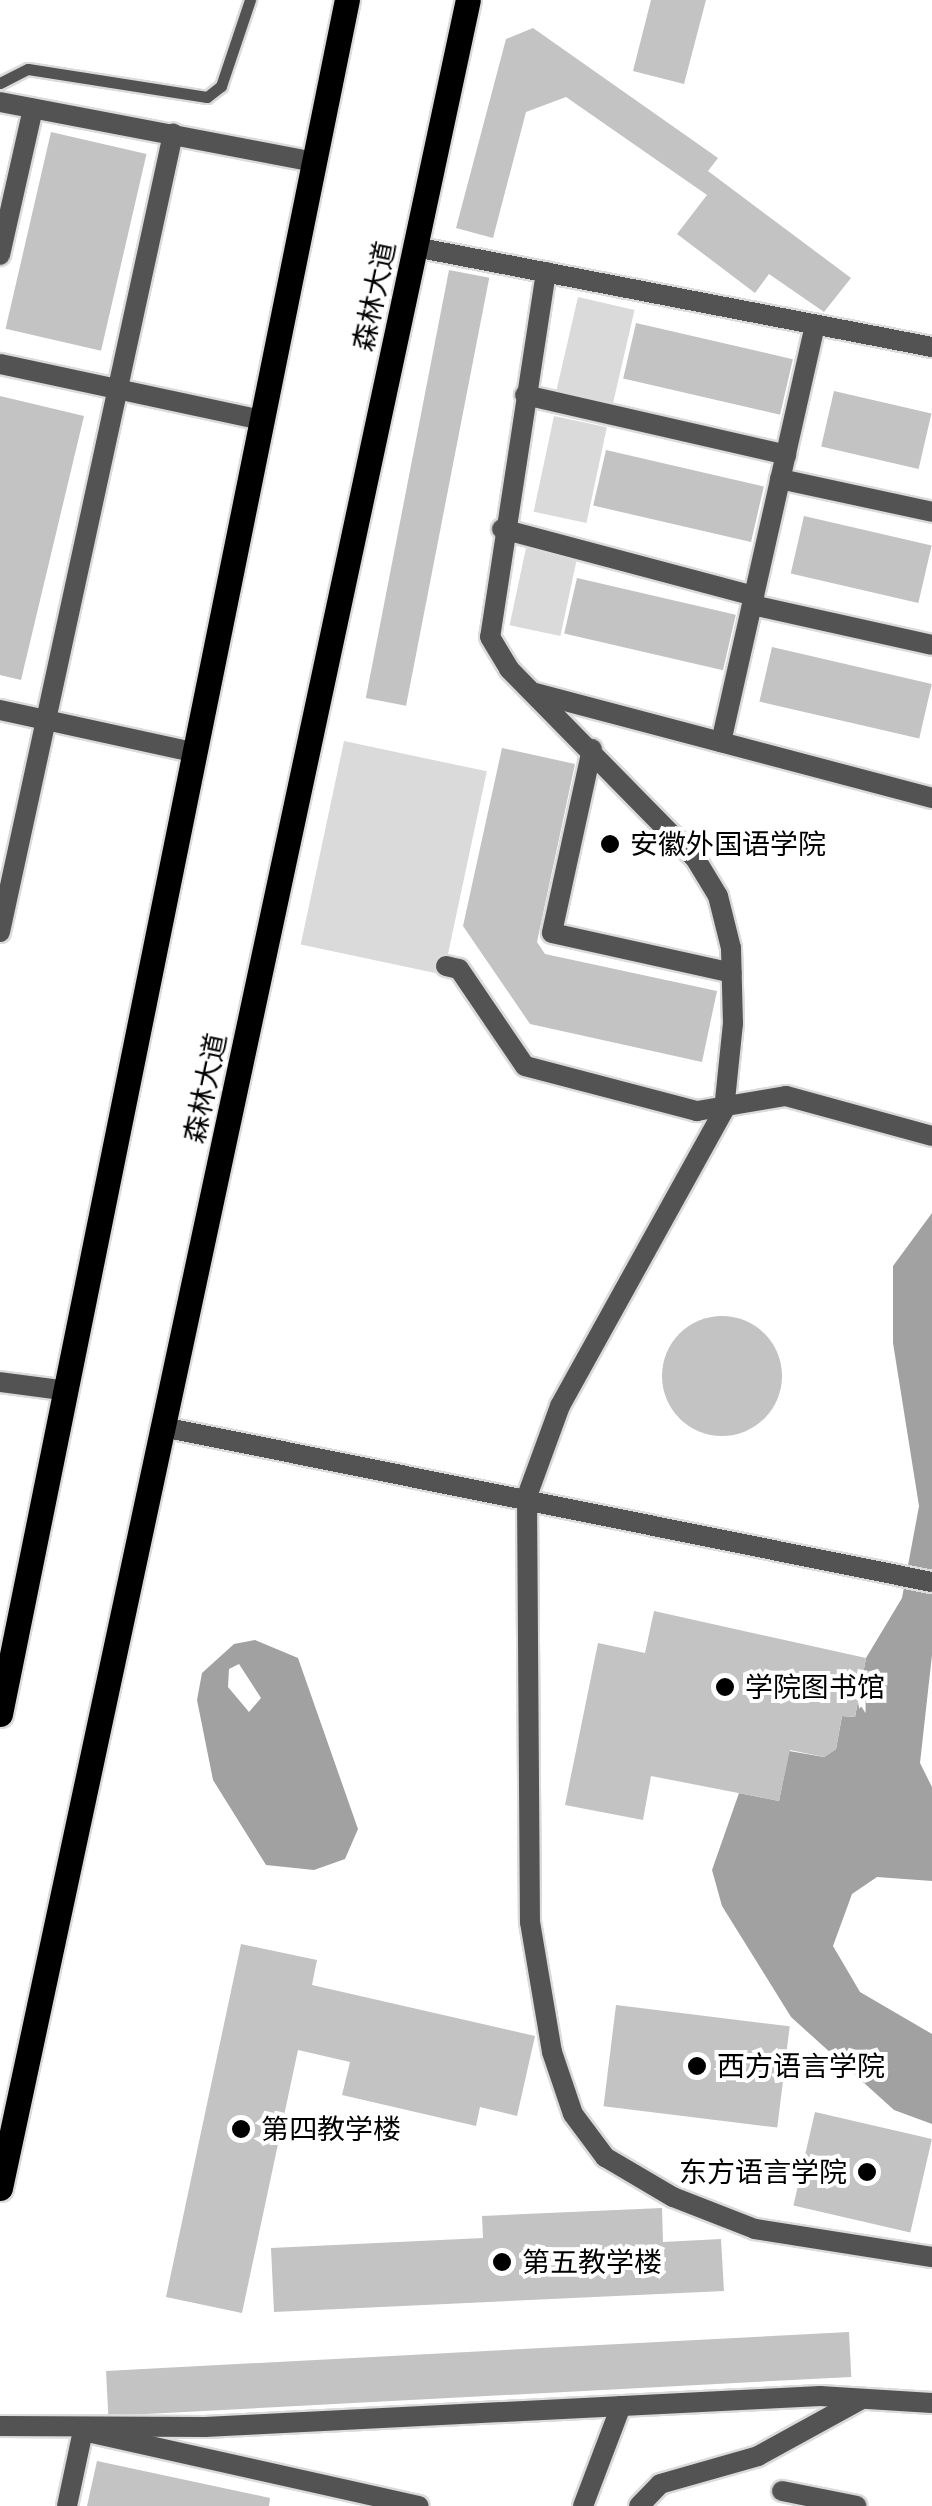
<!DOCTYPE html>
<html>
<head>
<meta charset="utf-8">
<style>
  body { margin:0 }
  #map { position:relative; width:932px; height:2506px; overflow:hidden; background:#fff; font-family:Inter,"Noto Sans SC",sans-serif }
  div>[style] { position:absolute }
  .green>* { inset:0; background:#dadada; transform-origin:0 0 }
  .water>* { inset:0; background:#a1a1a1 }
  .building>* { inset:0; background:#c3c3c3; transform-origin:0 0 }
  .round { border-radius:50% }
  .roads { filter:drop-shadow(2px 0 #dbdbdb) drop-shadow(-2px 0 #dbdbdb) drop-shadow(0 2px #dbdbdb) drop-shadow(0 -2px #dbdbdb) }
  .service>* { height:11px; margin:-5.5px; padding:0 5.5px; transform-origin:5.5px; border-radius:5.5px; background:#535353 }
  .minor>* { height:20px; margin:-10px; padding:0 10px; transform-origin:10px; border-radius:10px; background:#535353 }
  .primary>* { height:25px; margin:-12.5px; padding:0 12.5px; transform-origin:12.5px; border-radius:12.5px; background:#000 }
  .dots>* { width:28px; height:28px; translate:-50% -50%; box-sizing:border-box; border:5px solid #fff; border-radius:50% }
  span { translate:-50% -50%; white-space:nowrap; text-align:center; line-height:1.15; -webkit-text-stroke:8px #fff; paint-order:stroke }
  .street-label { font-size:28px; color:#000 }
  .poi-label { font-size:28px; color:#000 }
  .left { translate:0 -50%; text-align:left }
  .right { translate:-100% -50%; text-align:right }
</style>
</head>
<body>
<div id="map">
  <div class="green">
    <i style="left:578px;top:297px;width:58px;height:99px;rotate:13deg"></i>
    <i style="left:554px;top:416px;width:54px;height:98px;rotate:12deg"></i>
    <i style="left:526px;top:548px;width:52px;height:79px;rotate:12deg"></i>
    <i style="left:344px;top:741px;width:146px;height:208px;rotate:12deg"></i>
  </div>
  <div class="water">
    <i style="clip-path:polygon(932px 1213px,932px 1655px,920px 1763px,932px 1787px,932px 1881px,877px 1877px,852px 1894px,833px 1946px,860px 1992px,932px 2034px,932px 2124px,894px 2110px,791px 2017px,722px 1906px,712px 1870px,739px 1793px,779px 1801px,789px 1751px,824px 1757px,836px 1749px,842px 1716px,855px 1717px,866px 1658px,902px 1598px,919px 1506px,893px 1343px,893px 1266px)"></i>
    <i style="clip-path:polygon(evenodd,255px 1640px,298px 1658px,358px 1829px,345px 1859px,314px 1870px,266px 1865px,213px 1780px,197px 1700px,202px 1673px,234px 1644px,255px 1640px,239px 1664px,261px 1698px,249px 1712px,228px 1687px,229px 1669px,239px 1664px)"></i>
  </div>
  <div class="building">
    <i style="clip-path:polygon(651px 0,706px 0,684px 84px,633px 71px)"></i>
    <i style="clip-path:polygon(533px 28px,718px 158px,708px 171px,851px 278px,824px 312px,769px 274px,755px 293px,677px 234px,707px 195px,566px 97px,526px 112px,493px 238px,456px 228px,506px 39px)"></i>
    <i style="left:51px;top:132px;width:98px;height:202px;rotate:13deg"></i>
    <i style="left:449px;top:270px;width:41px;height:436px;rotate:11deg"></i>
    <i style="left:636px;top:323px;width:161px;height:57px;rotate:13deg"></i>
    <i style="left:834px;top:391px;width:100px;height:57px;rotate:13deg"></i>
    <i style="clip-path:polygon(0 396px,84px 416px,21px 680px,0 675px)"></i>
    <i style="left:606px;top:450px;width:162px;height:57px;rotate:13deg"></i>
    <i style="left:804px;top:516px;width:131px;height:59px;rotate:13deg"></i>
    <i style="left:577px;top:578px;width:163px;height:57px;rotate:13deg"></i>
    <i style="left:772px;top:647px;width:164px;height:56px;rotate:13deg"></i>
    <i style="clip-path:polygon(502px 748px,575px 764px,537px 942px,545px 954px,717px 991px,702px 1062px,530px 1024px,463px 926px)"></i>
    <i class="round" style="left:662px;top:1316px;width:120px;height:120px"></i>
    <i style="clip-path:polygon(654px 1611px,866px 1658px,855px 1717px,842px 1716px,836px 1749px,824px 1757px,790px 1750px,779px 1801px,651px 1776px,643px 1820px,565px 1805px,598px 1643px,645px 1653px)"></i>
    <i style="clip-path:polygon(241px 1944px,317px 1960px,312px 1985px,535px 2036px,517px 2116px,480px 2107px,476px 2126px,342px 2095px,350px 2062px,298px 2050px,242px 2313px,166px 2297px)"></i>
    <i style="left:616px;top:2005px;width:175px;height:102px;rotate:7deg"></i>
    <i style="left:815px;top:2112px;width:120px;height:96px;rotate:13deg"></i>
    <i style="clip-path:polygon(662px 2208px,663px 2242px,721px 2239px,724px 2291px,274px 2312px,271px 2248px,483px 2238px,482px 2216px)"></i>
    <i style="left:849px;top:2332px;width:45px;height:744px;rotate:87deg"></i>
    <i style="clip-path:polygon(97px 2461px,270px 2498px,269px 2506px,87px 2506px)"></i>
  </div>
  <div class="roads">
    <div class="service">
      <i style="left:0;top:83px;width:31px;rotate:-27deg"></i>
      <i style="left:28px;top:69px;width:181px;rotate:8.9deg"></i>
      <i style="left:207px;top:97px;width:18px;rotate:-38deg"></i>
      <i style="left:221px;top:86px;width:91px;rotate:-71.4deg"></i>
    </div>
    <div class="minor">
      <i style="left:0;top:102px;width:320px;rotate:10.8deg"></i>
      <i style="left:415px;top:247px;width:527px;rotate:10.95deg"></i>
      <i style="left:0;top:255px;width:150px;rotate:-77.3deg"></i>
      <i style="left:546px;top:272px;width:369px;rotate:98.7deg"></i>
      <i style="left:490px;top:637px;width:37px;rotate:59deg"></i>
      <i style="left:509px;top:669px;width:265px;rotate:45.5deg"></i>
      <i style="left:695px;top:858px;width:44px;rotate:58.8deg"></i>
      <i style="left:718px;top:896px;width:54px;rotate:76deg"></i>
      <i style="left:731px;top:948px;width:75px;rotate:88.5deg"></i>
      <i style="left:733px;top:1023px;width:87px;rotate:95.9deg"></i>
      <i style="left:724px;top:1110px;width:338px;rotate:119deg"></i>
      <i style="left:560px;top:1406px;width:96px;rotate:110.1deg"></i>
      <i style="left:527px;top:1496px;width:426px;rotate:89.6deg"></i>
      <i style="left:530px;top:1922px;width:132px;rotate:80.4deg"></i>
      <i style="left:552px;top:2052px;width:65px;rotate:71.3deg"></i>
      <i style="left:573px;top:2114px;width:54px;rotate:53.3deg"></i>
      <i style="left:605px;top:2157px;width:79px;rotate:30.5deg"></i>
      <i style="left:673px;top:2197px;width:88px;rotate:21.3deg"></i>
      <i style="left:755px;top:2229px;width:179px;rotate:9deg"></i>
      <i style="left:0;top:364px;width:267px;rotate:12.1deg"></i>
      <i style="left:525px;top:395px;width:268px;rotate:12.9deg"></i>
      <i style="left:780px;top:479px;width:156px;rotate:12.2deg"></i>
      <i style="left:502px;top:529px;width:261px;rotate:14.9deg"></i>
      <i style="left:752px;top:605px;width:184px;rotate:12.5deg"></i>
      <i style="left:535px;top:693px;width:411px;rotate:14.8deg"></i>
      <i style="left:0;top:710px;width:197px;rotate:12.3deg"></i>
      <i style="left:721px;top:742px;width:427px;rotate:-77.3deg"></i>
      <i style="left:592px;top:749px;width:188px;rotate:102.3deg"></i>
      <i style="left:552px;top:933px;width:184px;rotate:12.5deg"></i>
      <i style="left:0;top:932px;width:817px;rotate:-77.77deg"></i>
      <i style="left:446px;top:966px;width:13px;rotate:13deg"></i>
      <i style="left:459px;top:969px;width:117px;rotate:55.8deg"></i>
      <i style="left:525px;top:1066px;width:178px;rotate:14.7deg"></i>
      <i style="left:697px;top:1111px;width:90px;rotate:-9.6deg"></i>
      <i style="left:786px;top:1096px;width:151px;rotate:15.3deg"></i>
      <i style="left:0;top:1382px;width:62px;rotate:7.5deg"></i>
      <i style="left:163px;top:1427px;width:784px;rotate:11.4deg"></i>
      <i style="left:0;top:2426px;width:205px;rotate:0.3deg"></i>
      <i style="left:205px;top:2427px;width:616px;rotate:-2.89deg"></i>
      <i style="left:820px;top:2396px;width:112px;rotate:3.6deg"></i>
      <i style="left:782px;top:2491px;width:76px;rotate:11.3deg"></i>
      <i style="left:67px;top:2506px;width:77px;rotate:-78deg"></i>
      <i style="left:83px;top:2431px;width:344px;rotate:12.6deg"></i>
      <i style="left:583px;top:2506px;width:107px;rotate:-69.2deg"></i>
      <i style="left:639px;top:2506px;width:30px;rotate:-46deg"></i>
      <i style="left:660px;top:2484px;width:102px;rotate:-15.9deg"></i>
      <i style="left:758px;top:2456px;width:116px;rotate:-28.8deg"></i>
    </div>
    <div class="primary">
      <i style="left:0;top:1714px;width:1749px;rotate:-78.56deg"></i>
      <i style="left:0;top:2188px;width:2237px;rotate:-77.93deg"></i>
    </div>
  </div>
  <div class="dots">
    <i style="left:610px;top:844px;background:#000"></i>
    <i style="left:725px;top:1687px;background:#000"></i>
    <i style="left:697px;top:2066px;background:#000"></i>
    <i style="left:241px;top:2129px;background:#000"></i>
    <i style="left:867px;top:2172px;background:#000"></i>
    <i style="left:502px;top:2262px;background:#000"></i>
  </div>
  <div class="street-label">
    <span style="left:374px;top:296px;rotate:-78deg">森林大道</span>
    <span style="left:205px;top:1088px;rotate:-78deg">森林大道</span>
  </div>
  <div class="poi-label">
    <span class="left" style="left:630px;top:844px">安徽外国语学院</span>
    <span class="left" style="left:745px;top:1687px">学院图书馆</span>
    <span class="left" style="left:717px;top:2066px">西方语言学院</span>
    <span class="left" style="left:261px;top:2129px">第四教学楼</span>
    <span class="right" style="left:847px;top:2172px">东方语言学院</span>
    <span class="left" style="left:522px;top:2262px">第五教学楼</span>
  </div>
</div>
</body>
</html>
